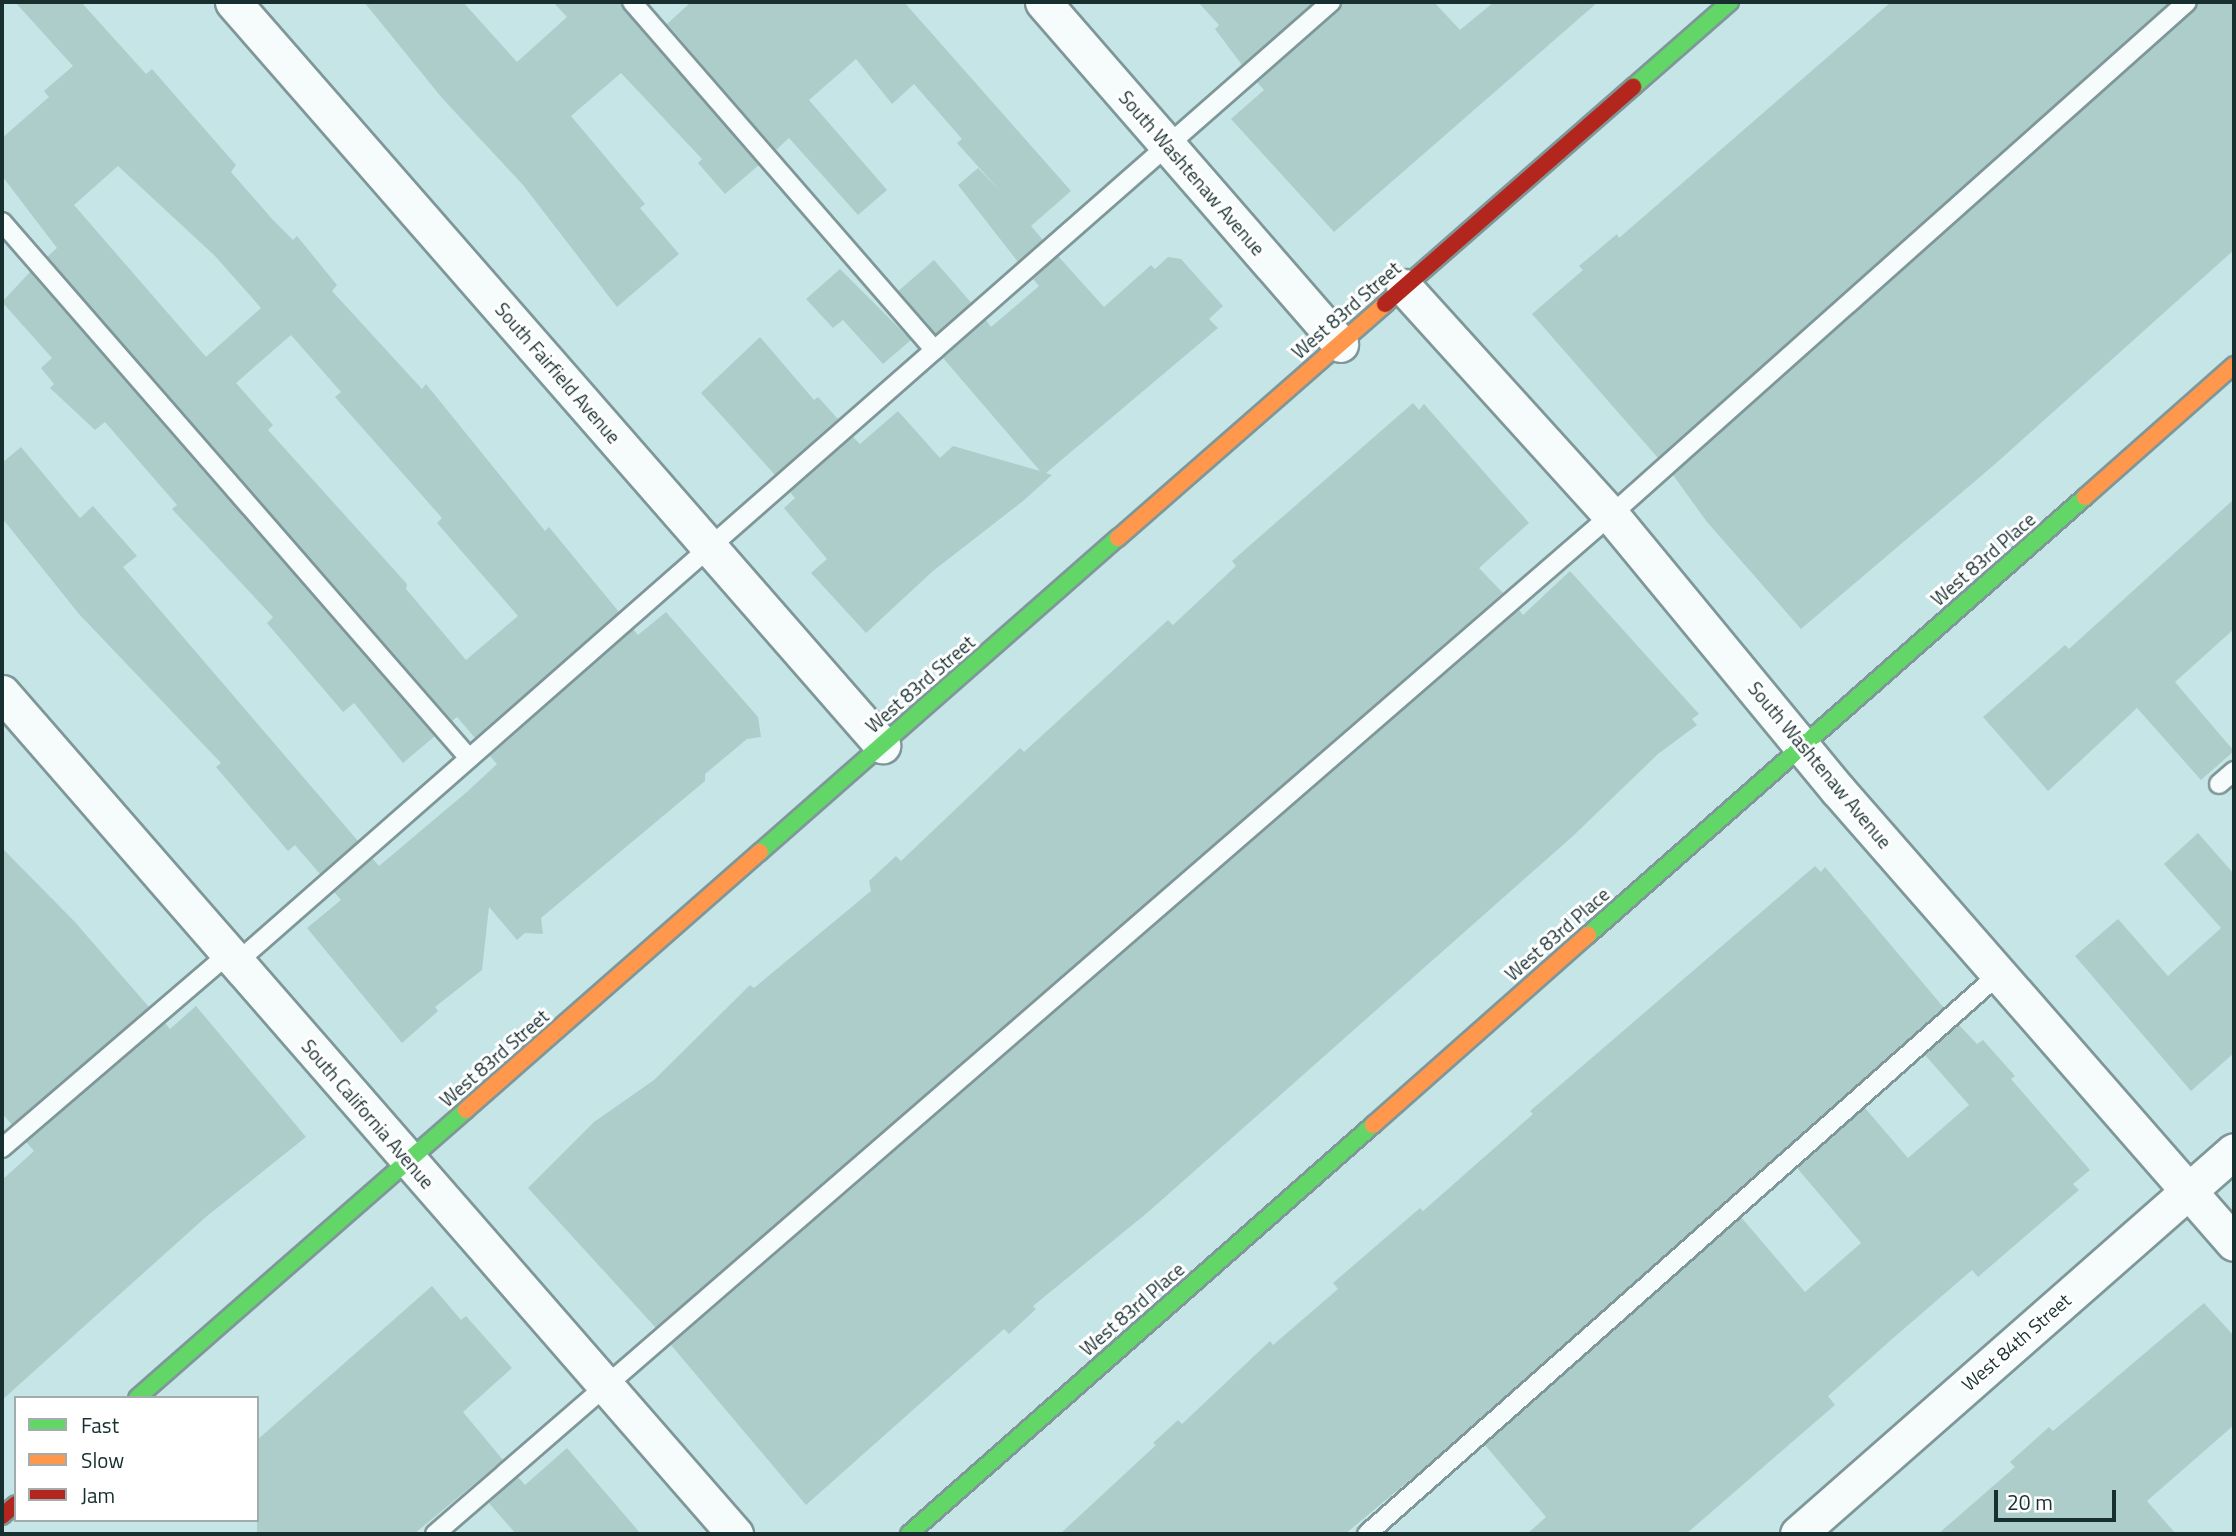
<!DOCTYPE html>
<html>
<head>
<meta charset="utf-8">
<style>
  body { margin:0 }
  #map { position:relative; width:2236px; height:1536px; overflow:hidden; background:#c6e5e7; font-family:"Titillium Web",sans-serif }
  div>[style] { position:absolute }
  .building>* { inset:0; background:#adcdca; transform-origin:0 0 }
  .roads { filter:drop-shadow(2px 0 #7f9799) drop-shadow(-2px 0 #7f9799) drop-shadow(0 2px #7f9799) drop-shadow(0 -2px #7f9799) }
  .lane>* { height:18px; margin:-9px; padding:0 9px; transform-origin:9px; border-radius:9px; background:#f6fbfb }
  .street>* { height:35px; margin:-17.5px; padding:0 17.5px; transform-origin:17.5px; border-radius:17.5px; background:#f6fbfb }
  .fast>* { height:16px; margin:-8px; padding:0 8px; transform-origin:8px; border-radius:8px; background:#63d668 }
  .slow>* { height:16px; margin:-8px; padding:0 8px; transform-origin:8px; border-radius:8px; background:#ff974d }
  .jam>* { height:16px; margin:-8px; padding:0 8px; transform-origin:8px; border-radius:8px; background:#b3261e }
  span { translate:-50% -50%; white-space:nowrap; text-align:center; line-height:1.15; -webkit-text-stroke:6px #fff; paint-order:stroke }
  .street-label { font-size:19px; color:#182f30 }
  .frame { position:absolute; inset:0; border:4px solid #182f30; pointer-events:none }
  .legend { position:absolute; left:14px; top:1396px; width:245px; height:126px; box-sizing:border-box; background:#fff; border:2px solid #a3acac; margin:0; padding:9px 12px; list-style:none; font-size:21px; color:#182f30 }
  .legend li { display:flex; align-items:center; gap:14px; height:35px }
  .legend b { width:35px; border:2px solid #a3acac }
  .scale { position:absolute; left:1994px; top:1490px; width:122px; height:32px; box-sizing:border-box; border:4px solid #182f30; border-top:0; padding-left:9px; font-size:21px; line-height:24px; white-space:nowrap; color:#182f30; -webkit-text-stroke:5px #fff; paint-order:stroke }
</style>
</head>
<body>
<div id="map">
  <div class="building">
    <i style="clip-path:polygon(evenodd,15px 2px,81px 2px,146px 74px,152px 69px,236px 165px,231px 172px,273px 220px,293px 240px,297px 236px,337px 285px,332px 291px,422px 389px,426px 384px,545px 531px,549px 527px,619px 612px,475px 738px,457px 717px,452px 721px,47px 257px,57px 248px,2px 176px,2px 138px,49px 97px,44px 91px,73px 66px,15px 2px,118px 166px,215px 256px,261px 308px,206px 357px,74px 205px,118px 166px,15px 2px,291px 335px,341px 392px,335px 397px,442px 518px,437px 523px,518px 616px,466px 660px,406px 589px,407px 584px,268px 430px,273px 425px,236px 383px,291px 335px)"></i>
    <i style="clip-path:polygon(364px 2px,463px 2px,517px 62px,567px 17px,553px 2px,619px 2px,759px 165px,725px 194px,698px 163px,702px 159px,621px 73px,571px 116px,645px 204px,640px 208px,679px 254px,617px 307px,523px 185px,442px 98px)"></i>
    <i style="clip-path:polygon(691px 2px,904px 2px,1071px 191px,1031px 226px,1043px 240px,1018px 262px,958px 185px,978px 168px,1001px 192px,957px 143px,962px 139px,914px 84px,892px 104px,856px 59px,809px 100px,887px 190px,858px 215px,789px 138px,776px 150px,667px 24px)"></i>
    <i style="clip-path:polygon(1198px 2px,1314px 2px,1242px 65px,1215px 29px,1219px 25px)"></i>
    <i style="clip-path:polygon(1342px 2px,1434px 2px,1460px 30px,1494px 2px,1598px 2px,1334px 232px,1231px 119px,1264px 90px,1257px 82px,1339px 11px)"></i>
    <i style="clip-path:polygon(1891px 2px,2170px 2px,1658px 458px,1532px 314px,1583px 270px,1579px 266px,1617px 234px,1619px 238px)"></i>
    <i style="clip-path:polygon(2198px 2px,2234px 2px,2234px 250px,1994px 465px,1801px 629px,1707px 522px,1673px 475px,2195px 10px)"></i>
    <i style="clip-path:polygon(1058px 256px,1104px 307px,1151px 265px,1155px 269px,1168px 257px,1181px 259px,1223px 306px,1209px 319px,1218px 328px,1046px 473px,1052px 475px,1023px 501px,933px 571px,866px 633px,811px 573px,827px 559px,784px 508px,795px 498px,790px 492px,853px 437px,860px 444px,898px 411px,940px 458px,953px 446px,1040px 471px,943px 358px,986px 320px,991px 327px,1039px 286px,1033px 279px)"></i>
    <i style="left:934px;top:260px;width:57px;height:48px;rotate:49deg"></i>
    <i style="clip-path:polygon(840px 269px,911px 340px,883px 364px,843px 320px,833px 328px,806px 299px)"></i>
    <i style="clip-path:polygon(30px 272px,435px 736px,403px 763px,354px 703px,343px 712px,267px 623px,273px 617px,172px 509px,177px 505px,105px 422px,95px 430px,50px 388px,54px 384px,41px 368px,52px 358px,2px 302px)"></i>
    <i style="clip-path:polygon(760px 337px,814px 400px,818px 397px,838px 419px,775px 475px,701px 393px)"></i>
    <i style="clip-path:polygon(1413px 403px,1419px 410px,1424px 404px,1529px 523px,1479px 568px,1503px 593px,656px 1328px,528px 1188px,594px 1122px,654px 1080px,750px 985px,754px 988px,871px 891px,869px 881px,896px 856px,901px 861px,1020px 748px,1024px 752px,1168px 620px,1173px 625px,1236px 566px,1232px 561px)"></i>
    <i style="clip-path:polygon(21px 447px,80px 518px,93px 506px,137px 556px,123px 567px,358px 841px,320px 874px,295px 845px,288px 851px,216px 767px,221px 763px,79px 614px,2px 518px,2px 463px)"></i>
    <i style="clip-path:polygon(2234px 499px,2234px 629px,2175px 682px,2234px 751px,2201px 780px,2137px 708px,2048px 791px,1983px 717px,2065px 645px,2069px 649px)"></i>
    <i style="clip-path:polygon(1570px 571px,1699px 714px,1692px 719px,1697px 725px,1658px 754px,1573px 836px,1147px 1213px,1033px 1306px,1036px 1309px,1009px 1334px,1004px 1329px,806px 1505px,671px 1345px,1519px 610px,1523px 615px)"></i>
    <i style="clip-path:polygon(666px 612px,758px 717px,761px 737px,747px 739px,705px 774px,705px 781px,541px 918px,543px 934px,525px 933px,517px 940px,489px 907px,482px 970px,435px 1007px,438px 1011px,402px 1043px,307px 928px,341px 900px,334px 892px,372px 858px,379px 866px,468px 791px,497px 764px,490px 756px,633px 629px,638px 635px)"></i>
    <i style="clip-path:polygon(2198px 833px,2234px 874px,2234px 1053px,2191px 1091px,2075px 956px,2118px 919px,2168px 976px,2221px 928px,2164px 864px)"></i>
    <i style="clip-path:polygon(2px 848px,74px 921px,149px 1007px,12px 1125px,2px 1113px)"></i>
    <i style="clip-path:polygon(1815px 866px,1821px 872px,1825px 867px,1944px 1008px,1423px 1469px,1345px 1534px,1060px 1534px,1156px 1445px,1153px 1443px,1178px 1420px,1182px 1424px,1270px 1341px,1273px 1345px,1338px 1289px,1333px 1283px,1420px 1208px,1423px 1211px,1533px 1114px,1530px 1111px)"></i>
    <i style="clip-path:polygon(196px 1006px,306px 1137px,207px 1216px,2px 1400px,2px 1180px,34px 1151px,26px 1142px,165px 1023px,170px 1029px)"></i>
    <i style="clip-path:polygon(1959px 1025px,1977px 1044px,1983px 1040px,2015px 1076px,2011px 1079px,2090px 1170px,2073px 1184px,2079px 1190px,1978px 1277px,1972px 1270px,1891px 1340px,1828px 1396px,1835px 1405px,1686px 1534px,1527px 1534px,1546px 1517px,1485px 1445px,1741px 1217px,1805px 1292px,1861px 1243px,1797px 1168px,1865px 1108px,1908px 1158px,1969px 1105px,1925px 1055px)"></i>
    <i style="clip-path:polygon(432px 1286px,461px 1320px,466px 1316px,512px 1368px,463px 1412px,503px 1460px,414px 1534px,257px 1534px,257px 1440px)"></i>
    <i style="clip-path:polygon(2204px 1303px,2234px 1336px,2234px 1425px,2147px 1501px,2176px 1534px,1938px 1534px,2015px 1467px,2010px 1462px,2049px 1427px,2053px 1431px)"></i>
    <i style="clip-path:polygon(567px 1448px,641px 1534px,516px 1534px,489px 1503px,518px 1477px,525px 1485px)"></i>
  </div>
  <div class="roads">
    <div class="lane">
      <i style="left:632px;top:2px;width:461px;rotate:49deg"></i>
      <i style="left:2px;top:222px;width:711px;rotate:48.94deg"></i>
      <i style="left:2219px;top:784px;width:20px;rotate:-41deg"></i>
      <i style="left:236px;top:963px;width:1457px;rotate:-41.27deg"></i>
      <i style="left:2px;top:1148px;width:298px;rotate:-40.6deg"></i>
      <i style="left:435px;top:1534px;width:1556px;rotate:-40.91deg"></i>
      <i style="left:1611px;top:515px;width:771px;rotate:-41.69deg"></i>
      <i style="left:1367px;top:1534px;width:844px;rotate:-41.54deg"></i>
    </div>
    <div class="street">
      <i style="left:233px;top:2px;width:987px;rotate:48.86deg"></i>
      <i style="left:1043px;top:2px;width:453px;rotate:49deg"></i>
      <i style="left:1404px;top:287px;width:308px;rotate:47.8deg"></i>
      <i style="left:1611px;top:515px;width:355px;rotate:50.5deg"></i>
      <i style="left:1837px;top:789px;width:603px;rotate:48.83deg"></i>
      <i style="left:2px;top:693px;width:1116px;rotate:48.93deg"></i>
      <i style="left:1798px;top:1534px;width:580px;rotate:-41.3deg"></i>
    </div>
    <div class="fast">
      <i style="left:1633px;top:87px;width:129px;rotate:-41.2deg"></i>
      <i style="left:760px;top:852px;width:476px;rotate:-41.3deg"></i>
      <i style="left:1588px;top:935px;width:662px;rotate:-41.39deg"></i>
      <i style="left:137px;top:1398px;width:437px;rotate:-41.2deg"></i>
      <i style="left:909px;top:1534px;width:619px;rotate:-41.4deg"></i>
    </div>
    <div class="slow">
      <i style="left:2085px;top:497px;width:199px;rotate:-41.5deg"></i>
      <i style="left:1118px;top:538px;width:355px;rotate:-41.2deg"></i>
      <i style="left:466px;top:1110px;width:391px;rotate:-41.3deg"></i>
      <i style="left:1373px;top:1125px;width:287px;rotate:-41.5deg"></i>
    </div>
    <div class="jam">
      <i style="left:1385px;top:304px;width:330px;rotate:-41.2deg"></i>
      <i style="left:2px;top:1516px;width:18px;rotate:-41deg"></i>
    </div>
  </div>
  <div class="street-label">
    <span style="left:1192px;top:173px;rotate:49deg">South Washtenaw Avenue</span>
    <span style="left:1346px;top:310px;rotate:-41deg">West 83rd Street</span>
    <span style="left:558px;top:373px;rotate:49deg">South Fairfield Avenue</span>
    <span style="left:1983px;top:559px;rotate:-41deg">West 83rd Place</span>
    <span style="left:920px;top:684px;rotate:-41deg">West 83rd Street</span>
    <span style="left:1820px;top:765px;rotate:50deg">South Washtenaw Avenue</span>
    <span style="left:1557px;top:934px;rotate:-41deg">West 83rd Place</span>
    <span style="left:494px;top:1058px;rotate:-41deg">West 83rd Street</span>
    <span style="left:368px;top:1114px;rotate:49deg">South California Avenue</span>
    <span style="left:1132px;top:1309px;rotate:-41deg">West 83rd Place</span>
    <span style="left:2016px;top:1342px;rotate:-41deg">West 84th Street</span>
  </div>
  <div class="frame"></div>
  <ul class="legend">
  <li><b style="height:9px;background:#63d668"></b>Fast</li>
  <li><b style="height:9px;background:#ff974d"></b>Slow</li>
  <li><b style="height:9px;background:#b3261e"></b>Jam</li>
  </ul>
  <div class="scale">20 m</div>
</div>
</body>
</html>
